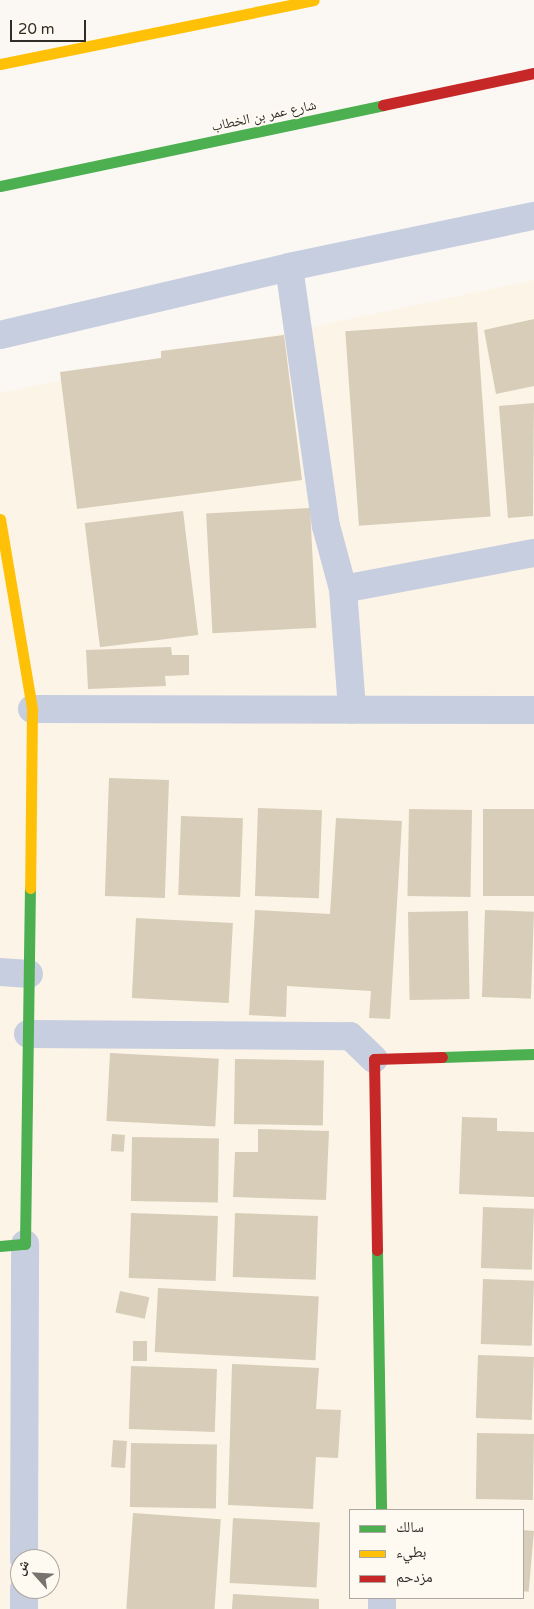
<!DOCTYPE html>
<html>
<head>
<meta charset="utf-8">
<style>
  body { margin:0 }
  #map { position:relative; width:534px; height:1609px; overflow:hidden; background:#fbf8f4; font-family:"Varela Round","Noto Naskh Arabic",sans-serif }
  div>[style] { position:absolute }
  .built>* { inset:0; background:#fcf4e7 }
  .building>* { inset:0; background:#d8cdb8; transform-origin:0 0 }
  .street>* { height:28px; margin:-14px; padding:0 14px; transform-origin:14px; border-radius:14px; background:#c7cedf }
  .fast>* { height:11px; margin:-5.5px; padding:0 5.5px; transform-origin:5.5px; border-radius:5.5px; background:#4caf50 }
  .slow>* { height:11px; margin:-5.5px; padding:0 5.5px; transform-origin:5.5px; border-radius:5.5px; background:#ffc107 }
  .jam>* { height:11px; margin:-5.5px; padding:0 5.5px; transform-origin:5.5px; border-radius:5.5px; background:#c62828 }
  span { translate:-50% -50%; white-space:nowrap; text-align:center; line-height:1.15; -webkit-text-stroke:4px #fef9f1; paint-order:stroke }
  .street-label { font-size:14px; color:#302d27 }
  .legend { position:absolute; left:349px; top:1509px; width:175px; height:90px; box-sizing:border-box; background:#fef9f1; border:1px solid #aca7a0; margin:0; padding:6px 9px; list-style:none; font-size:15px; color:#302d27 }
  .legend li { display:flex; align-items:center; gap:10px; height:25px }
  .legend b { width:25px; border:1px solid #aca7a0 }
  .north { position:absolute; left:10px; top:1549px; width:50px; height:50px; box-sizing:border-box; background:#fef9f1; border:1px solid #aca7a0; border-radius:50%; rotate:296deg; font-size:14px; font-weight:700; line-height:20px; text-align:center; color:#302d27 }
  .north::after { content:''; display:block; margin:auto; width:18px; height:22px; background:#77746f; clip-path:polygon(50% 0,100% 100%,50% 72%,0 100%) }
  .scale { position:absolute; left:10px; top:20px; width:76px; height:22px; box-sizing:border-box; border:2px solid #302d27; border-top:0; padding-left:6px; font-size:15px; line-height:18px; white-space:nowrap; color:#302d27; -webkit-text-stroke:4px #fef9f1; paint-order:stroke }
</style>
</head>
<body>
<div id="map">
  <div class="built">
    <i style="clip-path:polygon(evenodd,534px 280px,534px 1609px,0 1609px,0 393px,534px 280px,350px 1510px,523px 1510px,523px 1598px,350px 1598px,350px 1510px,534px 280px,20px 1559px,50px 1559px,50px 1589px,20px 1589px,20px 1559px)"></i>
  </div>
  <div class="building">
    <i style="clip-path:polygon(534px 319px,534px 386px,496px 394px,484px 330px)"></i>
    <i style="left:477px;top:322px;width:195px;height:132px;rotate:86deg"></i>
    <i style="clip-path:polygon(284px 335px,302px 480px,77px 509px,60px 372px,161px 358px,161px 351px)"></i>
    <i style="clip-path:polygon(534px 403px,533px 516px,508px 518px,499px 406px)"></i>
    <i style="left:310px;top:508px;width:120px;height:104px;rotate:87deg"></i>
    <i style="left:183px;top:511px;width:125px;height:99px;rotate:83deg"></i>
    <i style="clip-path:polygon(171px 647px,172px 655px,189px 655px,189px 675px,165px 676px,166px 686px,88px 689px,86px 650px)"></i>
    <i style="left:109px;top:778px;width:60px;height:118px;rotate:2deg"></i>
    <i style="left:258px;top:808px;width:64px;height:88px;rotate:2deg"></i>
    <i style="left:409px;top:809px;width:63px;height:87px;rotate:1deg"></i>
    <i style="left:483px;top:809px;width:51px;height:87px"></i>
    <i style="left:181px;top:816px;width:62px;height:79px;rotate:2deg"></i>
    <i style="clip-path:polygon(336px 818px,402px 821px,390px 1019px,369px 1018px,371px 991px,287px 986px,286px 1017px,249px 1015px,255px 910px,330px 914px)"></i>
    <i style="left:485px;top:910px;width:49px;height:87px;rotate:2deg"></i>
    <i style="left:468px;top:911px;width:88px;height:60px;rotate:89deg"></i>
    <i style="left:136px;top:918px;width:97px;height:80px;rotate:3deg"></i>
    <i style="left:110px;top:1053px;width:109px;height:68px;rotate:3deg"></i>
    <i style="left:235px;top:1059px;width:89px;height:65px;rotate:1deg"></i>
    <i style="clip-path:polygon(462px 1117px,497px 1118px,497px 1131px,534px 1132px,534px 1197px,459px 1194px)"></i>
    <i style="clip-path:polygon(258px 1129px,329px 1131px,326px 1200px,233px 1197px,235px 1152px,258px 1152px)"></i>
    <i style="left:112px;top:1134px;width:13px;height:17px;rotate:4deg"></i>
    <i style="left:132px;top:1137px;width:87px;height:64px;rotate:1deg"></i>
    <i style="left:483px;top:1207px;width:51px;height:61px;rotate:2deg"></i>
    <i style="left:131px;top:1213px;width:87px;height:65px;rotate:2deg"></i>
    <i style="left:235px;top:1213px;width:83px;height:64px;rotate:2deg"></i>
    <i style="left:483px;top:1279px;width:51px;height:65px;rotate:2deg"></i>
    <i style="left:158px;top:1288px;width:161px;height:64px;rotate:3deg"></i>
    <i style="left:120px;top:1291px;width:30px;height:22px;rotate:12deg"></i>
    <i style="left:133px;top:1341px;width:14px;height:20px"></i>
    <i style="left:478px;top:1355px;width:56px;height:63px;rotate:2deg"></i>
    <i style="clip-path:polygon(232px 1364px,319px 1368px,316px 1409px,341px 1410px,338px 1458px,316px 1457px,313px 1509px,228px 1505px)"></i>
    <i style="left:131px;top:1366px;width:86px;height:63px;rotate:2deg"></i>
    <i style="left:477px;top:1433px;width:57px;height:66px;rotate:1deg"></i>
    <i style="left:113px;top:1440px;width:14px;height:27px;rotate:4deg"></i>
    <i style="left:131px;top:1443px;width:86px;height:64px;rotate:1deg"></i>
    <i style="left:133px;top:1513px;width:88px;height:96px;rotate:4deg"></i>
    <i style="left:233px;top:1518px;width:87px;height:65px;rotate:3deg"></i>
    <i style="left:523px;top:1530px;width:11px;height:61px;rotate:5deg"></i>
    <i style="clip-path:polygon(233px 1594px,319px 1599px,319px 1609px,232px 1609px)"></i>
  </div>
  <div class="street">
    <i style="left:289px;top:267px;width:262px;rotate:81.9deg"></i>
    <i style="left:326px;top:526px;width:65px;rotate:74.9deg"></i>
    <i style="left:343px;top:589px;width:121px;rotate:85.7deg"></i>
    <i style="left:0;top:335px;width:297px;rotate:-13.2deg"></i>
    <i style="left:289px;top:267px;width:250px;rotate:-11.8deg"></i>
    <i style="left:343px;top:589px;width:194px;rotate:-10.7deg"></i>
    <i style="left:32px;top:709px;width:502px;rotate:0.11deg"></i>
    <i style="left:0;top:972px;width:29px;rotate:4deg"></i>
    <i style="left:28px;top:1034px;width:322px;rotate:0.4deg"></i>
    <i style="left:350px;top:1036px;width:33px;rotate:44deg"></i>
    <i style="left:24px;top:1559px;width:315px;rotate:-89.8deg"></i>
    <i style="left:382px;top:1598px;width:11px;rotate:90deg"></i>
    <i style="left:24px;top:1609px;width:20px;rotate:-90deg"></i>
  </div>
  <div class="fast">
    <i style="left:0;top:186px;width:391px;rotate:-11.9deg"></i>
    <i style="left:442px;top:1057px;width:92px;rotate:-1.9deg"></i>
    <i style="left:0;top:1246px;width:25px;rotate:-5deg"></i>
    <i style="left:25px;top:1244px;width:356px;rotate:-89.2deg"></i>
    <i style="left:377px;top:1250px;width:260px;rotate:89.1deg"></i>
  </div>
  <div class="slow">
    <i style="left:0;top:64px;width:320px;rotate:-11.5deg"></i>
    <i style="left:0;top:519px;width:193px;rotate:80.4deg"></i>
    <i style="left:32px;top:709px;width:179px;rotate:90.6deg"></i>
  </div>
  <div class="jam">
    <i style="left:383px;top:105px;width:154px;rotate:-12deg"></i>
    <i style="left:377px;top:1250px;width:191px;rotate:-90.9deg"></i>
    <i style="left:374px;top:1059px;width:68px;rotate:-1.7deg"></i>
  </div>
  <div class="street-label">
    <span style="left:264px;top:116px;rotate:-12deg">شارع عمر بن الخطاب</span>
  </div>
  <ul class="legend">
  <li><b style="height:6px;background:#4caf50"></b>سالك</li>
  <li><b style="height:6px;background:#ffc107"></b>بطيء</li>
  <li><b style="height:6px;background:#c62828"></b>مزدحم</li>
  </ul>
  <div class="north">ش</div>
  <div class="scale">20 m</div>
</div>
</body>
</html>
